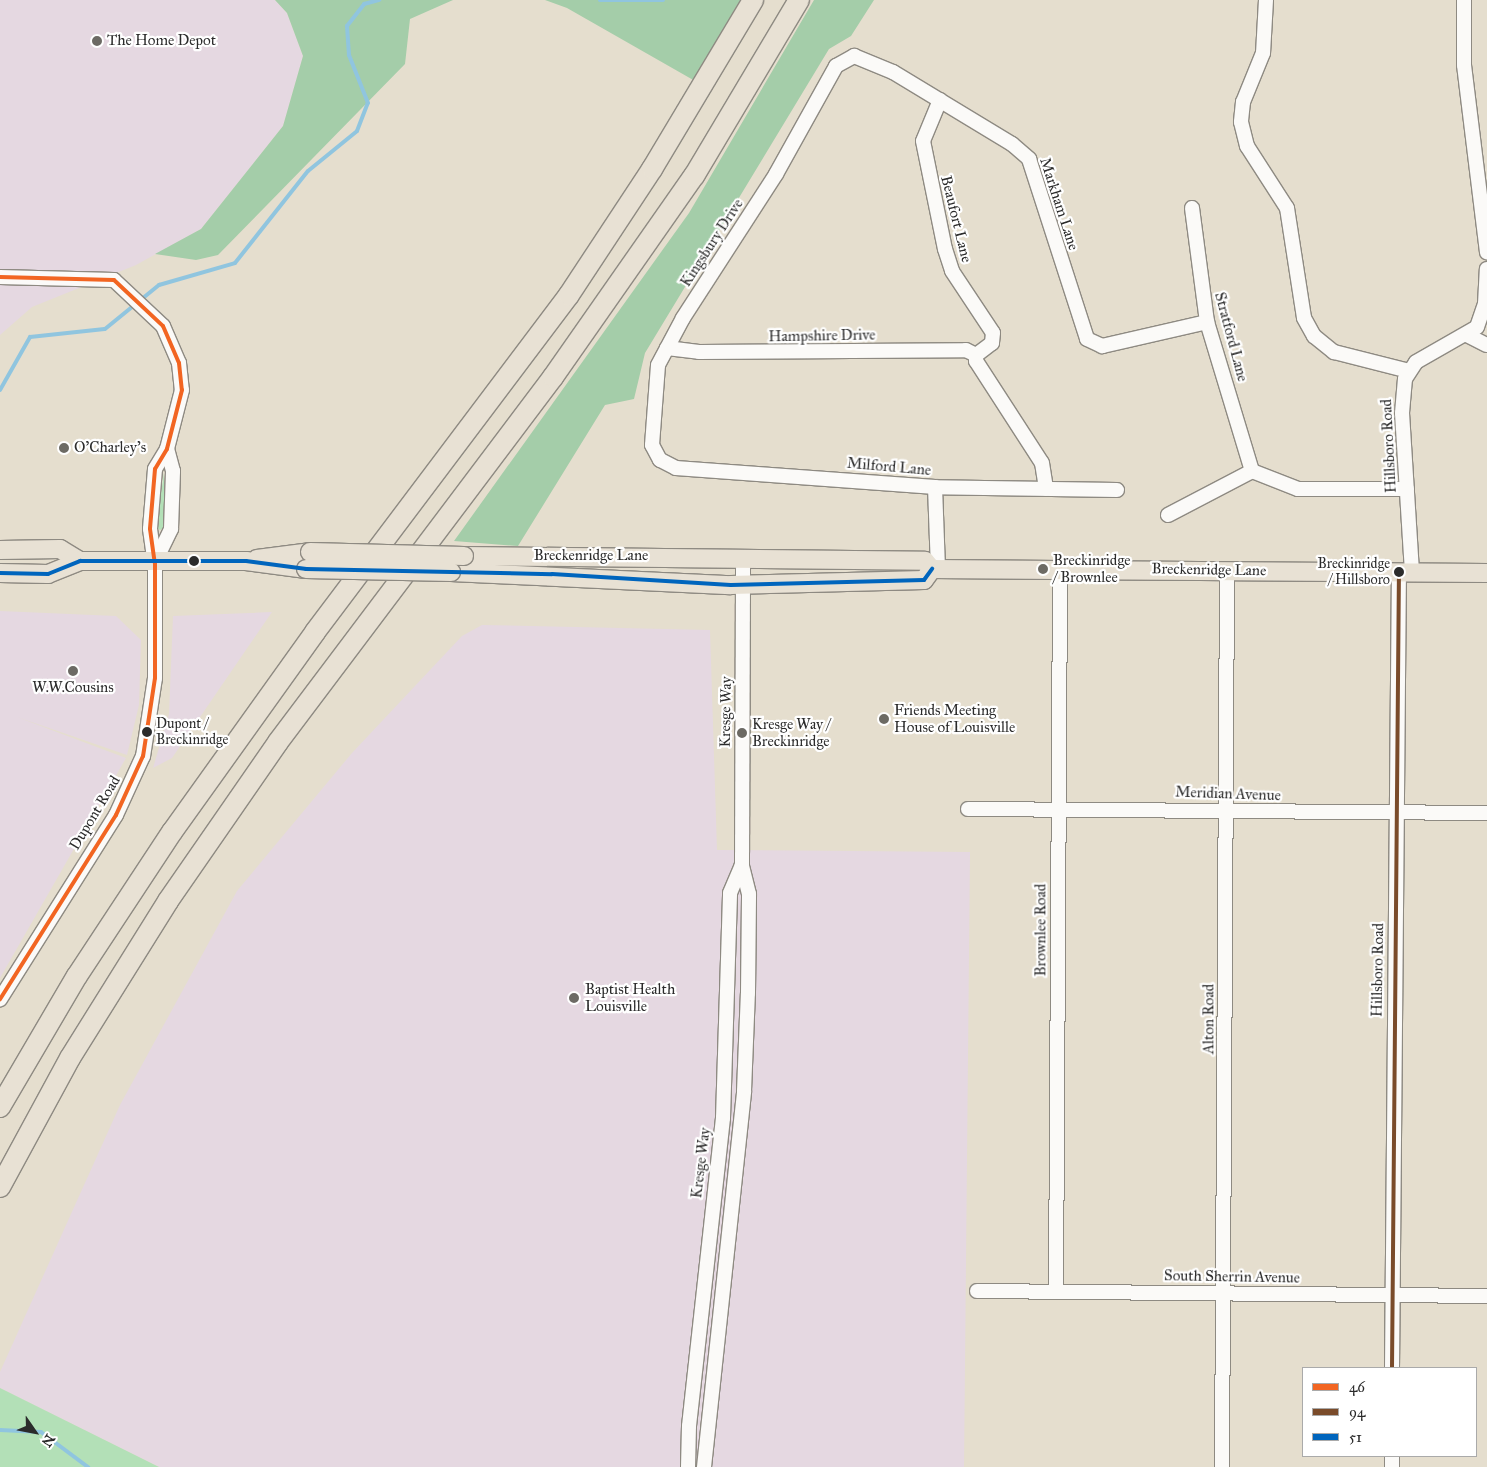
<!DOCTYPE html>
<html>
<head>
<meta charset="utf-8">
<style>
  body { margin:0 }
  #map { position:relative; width:1487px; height:1467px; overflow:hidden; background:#e5dece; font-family:"IM FELL Great Primer",serif }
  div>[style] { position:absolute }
  .built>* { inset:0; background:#e5d8e1 }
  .green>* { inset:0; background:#b3e0b7 }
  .forest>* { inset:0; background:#a4cda9 }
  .stream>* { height:4px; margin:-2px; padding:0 2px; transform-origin:2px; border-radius:2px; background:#90c5df }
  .roads { filter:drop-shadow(1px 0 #8e8a82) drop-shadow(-1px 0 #8e8a82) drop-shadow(0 1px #8e8a82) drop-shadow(0 -1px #8e8a82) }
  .minor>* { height:14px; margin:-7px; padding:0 7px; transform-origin:7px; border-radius:7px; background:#fbfaf8 }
  .major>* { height:18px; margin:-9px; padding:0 9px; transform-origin:9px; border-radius:9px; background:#e8e1d4 }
  .highway>* { height:20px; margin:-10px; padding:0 10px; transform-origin:10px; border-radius:10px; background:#e8e1d4 }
  .bridges { filter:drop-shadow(1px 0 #8e8a82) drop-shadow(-1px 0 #8e8a82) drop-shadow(0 1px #8e8a82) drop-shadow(0 -1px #8e8a82) }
  .major-bridge>* { height:18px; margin:-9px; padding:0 9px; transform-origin:9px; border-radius:9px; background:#e8e1d4 }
  .bus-1>* { height:4px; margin:-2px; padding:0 2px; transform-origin:2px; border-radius:2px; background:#f26522 }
  .bus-2>* { height:4px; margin:-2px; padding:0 2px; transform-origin:2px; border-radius:2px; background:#7a4b2a }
  .bus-3>* { height:4px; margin:-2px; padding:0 2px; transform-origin:2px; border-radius:2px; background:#0065bd }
  .dots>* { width:14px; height:14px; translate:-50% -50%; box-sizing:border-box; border:2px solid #fff; border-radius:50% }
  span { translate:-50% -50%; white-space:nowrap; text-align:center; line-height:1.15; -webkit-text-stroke:4.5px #fff; paint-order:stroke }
  .bus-label { font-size:14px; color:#2b2b2b }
  .right { translate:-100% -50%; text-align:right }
  .left { translate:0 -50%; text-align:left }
  .poi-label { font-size:15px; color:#2b2b2b }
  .street-label { font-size:15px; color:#2b2b2b }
  .legend { position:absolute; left:1302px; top:1367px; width:175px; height:90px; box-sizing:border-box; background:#fff; border:1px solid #aaa; margin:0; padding:6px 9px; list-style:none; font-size:15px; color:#2b2b2b }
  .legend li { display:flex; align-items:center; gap:10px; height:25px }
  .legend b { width:25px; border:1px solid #aaa }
  .north { position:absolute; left:10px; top:1407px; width:50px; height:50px; -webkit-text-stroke:4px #fff; paint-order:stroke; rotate:123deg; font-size:14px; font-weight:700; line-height:20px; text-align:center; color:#2b2b2b }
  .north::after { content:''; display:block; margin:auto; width:18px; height:22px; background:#2b2b2b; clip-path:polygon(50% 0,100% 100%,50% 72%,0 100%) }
</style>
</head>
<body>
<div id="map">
  <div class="built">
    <i style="clip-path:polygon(0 0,275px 0,287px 13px,303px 56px,283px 126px,201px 229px,136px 265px,32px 307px,0 335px)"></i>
    <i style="clip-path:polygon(0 611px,116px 616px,141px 640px,139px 705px,127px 755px,17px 717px,126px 758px,0 978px)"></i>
    <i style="clip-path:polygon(272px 612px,172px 758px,153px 768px,169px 714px,173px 616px)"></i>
    <i style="clip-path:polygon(482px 625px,710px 630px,717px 850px,970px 852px,964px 1467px,159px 1467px,0 1388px,0 1372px,120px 1105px,237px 891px,352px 753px,462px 636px)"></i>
  </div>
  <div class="green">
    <i style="clip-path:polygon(164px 473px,165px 527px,160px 530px,156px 527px)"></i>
    <i style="clip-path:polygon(0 1388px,159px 1467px,0 1467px)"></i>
  </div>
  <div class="forest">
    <i style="clip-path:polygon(275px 0,453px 0,410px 19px,405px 64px,218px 255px,196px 260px,155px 254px,201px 229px,283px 126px,303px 56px,287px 13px)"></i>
    <i style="clip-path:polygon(545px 0,743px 0,695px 81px,567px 8px)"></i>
    <i style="clip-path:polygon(814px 0,874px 0,851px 36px,829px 49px,645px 353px,634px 399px,605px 405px,518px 546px,454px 541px,689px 213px)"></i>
  </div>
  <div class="stream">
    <i style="left:600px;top:0;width:63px"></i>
    <i style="left:0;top:390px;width:61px;rotate:-60.5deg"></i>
    <i style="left:30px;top:337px;width:75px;rotate:-6.1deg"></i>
    <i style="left:105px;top:329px;width:70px;rotate:-39.2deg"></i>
    <i style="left:159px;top:285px;width:79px;rotate:-16.1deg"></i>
    <i style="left:235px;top:263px;width:117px;rotate:-51.6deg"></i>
    <i style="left:308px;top:171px;width:63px;rotate:-39.2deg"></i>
    <i style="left:357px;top:131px;width:30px;rotate:-69deg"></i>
    <i style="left:368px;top:103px;width:52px;rotate:-111.6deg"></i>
    <i style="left:349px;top:55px;width:29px;rotate:-94deg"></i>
    <i style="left:347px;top:26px;width:28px;rotate:-52deg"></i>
    <i style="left:364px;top:4px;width:16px;rotate:-15deg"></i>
    <i style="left:0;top:1430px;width:41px;rotate:2.8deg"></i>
    <i style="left:41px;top:1432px;width:59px;rotate:36.7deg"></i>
  </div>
  <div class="roads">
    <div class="minor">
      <i style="left:1266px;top:0;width:53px;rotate:93.2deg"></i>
      <i style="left:1263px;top:53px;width:53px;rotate:112.2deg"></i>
      <i style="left:1243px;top:102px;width:20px;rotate:96deg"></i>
      <i style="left:1241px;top:122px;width:25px;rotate:76deg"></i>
      <i style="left:1247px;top:146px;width:74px;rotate:57.2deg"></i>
      <i style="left:1287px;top:208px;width:111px;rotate:81.2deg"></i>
      <i style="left:1304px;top:318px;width:21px;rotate:61deg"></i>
      <i style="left:1314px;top:336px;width:26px;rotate:39deg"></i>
      <i style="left:1334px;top:352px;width:77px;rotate:14.2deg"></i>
      <i style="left:1464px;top:0;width:65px;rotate:90deg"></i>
      <i style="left:1464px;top:65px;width:189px;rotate:83deg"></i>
      <i style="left:940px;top:100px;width:44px;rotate:112.5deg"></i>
      <i style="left:923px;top:141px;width:110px;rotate:78.5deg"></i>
      <i style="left:945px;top:249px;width:23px;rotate:72deg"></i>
      <i style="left:952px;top:271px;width:74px;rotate:56.5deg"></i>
      <i style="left:993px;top:333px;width:10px;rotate:96deg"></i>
      <i style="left:992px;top:343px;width:20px;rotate:143deg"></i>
      <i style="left:976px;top:355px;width:6px;rotate:90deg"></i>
      <i style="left:976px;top:361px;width:121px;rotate:57.1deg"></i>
      <i style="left:1042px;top:463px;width:26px;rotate:81deg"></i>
      <i style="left:1192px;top:208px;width:115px;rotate:82.5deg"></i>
      <i style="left:1207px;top:322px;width:156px;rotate:73.2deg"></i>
      <i style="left:0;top:277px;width:114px;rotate:1.5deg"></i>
      <i style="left:114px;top:280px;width:67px;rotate:43.2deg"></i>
      <i style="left:163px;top:326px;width:40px;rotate:66.6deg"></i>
      <i style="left:179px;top:363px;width:27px;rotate:84deg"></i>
      <i style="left:182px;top:390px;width:61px;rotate:104.3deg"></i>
      <i style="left:167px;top:449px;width:23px;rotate:121deg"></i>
      <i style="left:155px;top:469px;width:60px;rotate:94.8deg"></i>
      <i style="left:150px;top:529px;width:34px;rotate:82deg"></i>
      <i style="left:155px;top:563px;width:115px;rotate:90deg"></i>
      <i style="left:155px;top:678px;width:79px;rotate:98.7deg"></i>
      <i style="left:143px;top:756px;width:65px;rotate:114.6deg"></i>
      <i style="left:116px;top:815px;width:218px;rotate:122.2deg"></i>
      <i style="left:1467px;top:335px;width:22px;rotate:27deg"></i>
      <i style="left:667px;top:348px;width:32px;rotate:7deg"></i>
      <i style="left:699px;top:352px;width:267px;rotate:-0.4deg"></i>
      <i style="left:966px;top:350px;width:11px;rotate:27deg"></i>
      <i style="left:935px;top:487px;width:82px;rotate:87.9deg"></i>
      <i style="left:1117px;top:490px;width:182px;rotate:-179.1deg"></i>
      <i style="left:935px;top:487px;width:260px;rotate:-175.8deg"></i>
      <i style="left:676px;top:468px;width:18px;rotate:-153deg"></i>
      <i style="left:660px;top:460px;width:17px;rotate:-118deg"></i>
      <i style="left:652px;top:445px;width:80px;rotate:-85.7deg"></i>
      <i style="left:658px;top:365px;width:53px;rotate:-62deg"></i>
      <i style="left:683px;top:318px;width:171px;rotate:-57.1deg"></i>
      <i style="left:776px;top:174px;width:124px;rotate:-60.9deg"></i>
      <i style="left:836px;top:66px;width:21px;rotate:-29deg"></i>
      <i style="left:854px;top:56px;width:42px;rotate:22.3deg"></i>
      <i style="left:893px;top:72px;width:139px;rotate:31.2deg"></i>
      <i style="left:1012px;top:144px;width:23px;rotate:41deg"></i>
      <i style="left:1029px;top:159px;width:189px;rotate:72.1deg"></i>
      <i style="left:1087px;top:339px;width:17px;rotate:25deg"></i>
      <i style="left:1102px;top:346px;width:108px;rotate:-12.9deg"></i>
      <i style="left:1168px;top:515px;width:95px;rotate:-27.6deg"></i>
      <i style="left:1252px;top:471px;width:49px;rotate:21.4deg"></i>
      <i style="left:1298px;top:489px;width:109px"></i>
      <i style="left:155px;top:562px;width:37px;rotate:-64deg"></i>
      <i style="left:171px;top:529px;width:58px;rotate:-88deg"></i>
      <i style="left:173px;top:471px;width:23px;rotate:-105deg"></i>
      <i style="left:1412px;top:572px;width:159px;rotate:-93.6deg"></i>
      <i style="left:1402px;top:413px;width:34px;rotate:-85deg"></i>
      <i style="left:1405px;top:379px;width:20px;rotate:-57deg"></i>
      <i style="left:1416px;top:362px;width:70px;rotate:-29.8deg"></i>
      <i style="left:1477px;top:327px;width:24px;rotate:-71deg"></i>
      <i style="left:1485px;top:304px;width:35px;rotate:-87deg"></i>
      <i style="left:968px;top:809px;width:519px;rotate:0.44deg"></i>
      <i style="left:977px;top:1291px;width:510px;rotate:0.56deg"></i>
      <i style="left:1056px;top:1292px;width:723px;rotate:-89.68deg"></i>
      <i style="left:1392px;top:1368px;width:797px;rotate:-89.5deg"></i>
      <i style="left:688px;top:1467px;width:41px;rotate:-88.6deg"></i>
      <i style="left:689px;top:1426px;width:310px;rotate:-83.7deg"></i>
      <i style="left:723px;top:1118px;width:225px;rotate:-88.2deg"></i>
      <i style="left:730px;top:893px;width:30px;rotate:-67deg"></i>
      <i style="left:704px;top:1467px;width:378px;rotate:-83.9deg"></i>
      <i style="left:744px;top:1091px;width:98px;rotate:-87.7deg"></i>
      <i style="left:748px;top:993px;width:99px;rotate:-89.4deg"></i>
      <i style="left:749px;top:894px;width:30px;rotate:-104deg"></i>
      <i style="left:742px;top:865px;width:305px;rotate:-89.8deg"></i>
      <i style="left:1222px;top:1467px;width:897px;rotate:-89.68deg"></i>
      <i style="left:1392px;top:1467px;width:11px;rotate:-90deg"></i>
    </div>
    <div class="major">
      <i style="left:0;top:550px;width:60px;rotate:-1deg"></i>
      <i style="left:60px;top:549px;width:23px;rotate:31deg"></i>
      <i style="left:464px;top:556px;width:461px;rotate:0.6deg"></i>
      <i style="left:925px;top:561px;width:11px;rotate:49deg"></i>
      <i style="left:257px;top:559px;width:53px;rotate:-7.5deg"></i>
      <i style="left:932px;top:569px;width:555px;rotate:0.41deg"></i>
      <i style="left:451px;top:572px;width:280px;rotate:2.7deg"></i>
      <i style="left:731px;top:585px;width:193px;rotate:-1.5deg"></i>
      <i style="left:924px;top:580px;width:14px;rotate:-54deg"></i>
      <i style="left:0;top:573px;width:48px;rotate:1.2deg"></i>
      <i style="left:48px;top:574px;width:35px;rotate:-22deg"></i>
      <i style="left:80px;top:561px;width:166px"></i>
      <i style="left:246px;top:561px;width:61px;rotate:7.6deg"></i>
    </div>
    <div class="highway">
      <i style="left:0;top:1107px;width:152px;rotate:-59.6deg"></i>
      <i style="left:77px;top:976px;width:173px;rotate:-56.6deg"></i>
      <i style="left:172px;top:832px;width:246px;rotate:-54.4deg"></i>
      <i style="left:315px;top:632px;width:422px;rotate:-53deg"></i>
      <i style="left:569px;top:295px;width:151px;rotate:-56.6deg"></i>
      <i style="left:652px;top:169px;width:197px;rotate:-59.1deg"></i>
      <i style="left:0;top:1187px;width:147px;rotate:-61.5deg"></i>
      <i style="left:70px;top:1058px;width:185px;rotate:-58deg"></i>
      <i style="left:168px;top:901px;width:193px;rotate:-55.3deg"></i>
      <i style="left:278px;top:742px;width:457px;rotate:-53deg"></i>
      <i style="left:553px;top:377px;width:246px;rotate:-55deg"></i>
      <i style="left:694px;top:176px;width:205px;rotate:-59.2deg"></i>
    </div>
  </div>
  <div class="bridges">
    <div class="major-bridge">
      <i style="left:310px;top:552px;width:154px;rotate:1.5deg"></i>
      <i style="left:306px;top:569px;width:145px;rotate:1.2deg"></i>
    </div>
  </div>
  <div class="bus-1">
    <i style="left:0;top:277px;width:114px;rotate:1.5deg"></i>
    <i style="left:114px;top:280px;width:67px;rotate:43.2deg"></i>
    <i style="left:163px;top:326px;width:40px;rotate:66.6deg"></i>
    <i style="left:179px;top:363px;width:27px;rotate:84deg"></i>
    <i style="left:182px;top:390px;width:61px;rotate:104.3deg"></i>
    <i style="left:167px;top:449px;width:23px;rotate:121deg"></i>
    <i style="left:155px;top:469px;width:60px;rotate:94.8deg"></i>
    <i style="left:150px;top:529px;width:34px;rotate:82deg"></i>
    <i style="left:155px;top:563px;width:115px;rotate:90deg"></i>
    <i style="left:155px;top:678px;width:79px;rotate:98.7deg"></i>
    <i style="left:143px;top:756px;width:65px;rotate:114.6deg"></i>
    <i style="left:116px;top:815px;width:218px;rotate:122.2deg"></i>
  </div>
  <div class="bus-2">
    <i style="left:1392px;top:1368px;width:797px;rotate:-89.5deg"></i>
  </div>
  <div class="bus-3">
    <i style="left:0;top:573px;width:48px;rotate:1.2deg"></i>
    <i style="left:48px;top:574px;width:35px;rotate:-22deg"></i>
    <i style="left:80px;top:561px;width:166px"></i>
    <i style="left:246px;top:561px;width:61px;rotate:7.6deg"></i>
    <i style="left:306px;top:569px;width:246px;rotate:1.2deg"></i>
    <i style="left:552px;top:574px;width:179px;rotate:3.5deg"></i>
    <i style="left:731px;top:585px;width:193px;rotate:-1.5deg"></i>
    <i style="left:924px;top:580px;width:14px;rotate:-54deg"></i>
  </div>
  <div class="dots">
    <i style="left:97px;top:41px;background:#6c6a64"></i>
    <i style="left:64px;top:448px;background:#6c6a64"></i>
    <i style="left:194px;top:561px;background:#2b2b2b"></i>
    <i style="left:1043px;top:569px;background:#6c6a64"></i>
    <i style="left:1399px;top:572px;background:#2b2b2b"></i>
    <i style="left:73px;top:671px;background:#6c6a64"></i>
    <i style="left:884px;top:719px;background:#6c6a64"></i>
    <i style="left:147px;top:732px;background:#2b2b2b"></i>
    <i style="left:742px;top:733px;background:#6c6a64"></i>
    <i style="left:574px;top:998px;background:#6c6a64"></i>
  </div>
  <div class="bus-label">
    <span class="right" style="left:1390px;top:572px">Breckinridge<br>/ Hillsboro</span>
    <span class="left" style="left:156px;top:732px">Dupont /<br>Breckinridge</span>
  </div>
  <div class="poi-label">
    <span class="left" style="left:107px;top:41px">The Home Depot</span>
    <span class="left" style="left:74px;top:448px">O'Charley's</span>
    <span class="left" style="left:1053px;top:569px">Breckinridge<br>/ Brownlee</span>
    <span style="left:73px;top:688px">W.W.Cousins</span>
    <span class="left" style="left:894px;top:719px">Friends Meeting<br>House of Louisville</span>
    <span class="left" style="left:752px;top:733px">Kresge Way /<br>Breckinridge</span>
    <span class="left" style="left:585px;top:998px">Baptist Health<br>Louisville</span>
  </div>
  <div class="street-label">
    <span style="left:1059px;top:204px;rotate:72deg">Markham Lane</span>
    <span style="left:956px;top:219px;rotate:76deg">Beaufort Lane</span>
    <span style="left:712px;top:243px;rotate:-57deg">Kingsbury Drive</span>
    <span style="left:822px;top:336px;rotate:-1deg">Hampshire Drive</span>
    <span style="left:1231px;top:337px;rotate:75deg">Stratford Lane</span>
    <span style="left:1389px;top:446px;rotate:-93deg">Hillsboro Road</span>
    <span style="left:889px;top:467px;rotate:5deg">Milford Lane</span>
    <span style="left:591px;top:556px">Breckenridge Lane</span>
    <span style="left:1209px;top:570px;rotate:1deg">Breckenridge Lane</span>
    <span style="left:726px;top:712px;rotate:-89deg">Kresge Way</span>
    <span style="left:1228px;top:794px;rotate:2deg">Meridian Avenue</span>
    <span style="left:95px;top:813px;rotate:-59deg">Dupont Road</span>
    <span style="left:1041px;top:930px;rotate:-90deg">Brownlee Road</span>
    <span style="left:1378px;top:970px;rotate:-89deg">Hillsboro Road</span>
    <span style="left:1209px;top:1019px;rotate:-90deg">Alton Road</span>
    <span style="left:701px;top:1163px;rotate:-83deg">Kresge Way</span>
    <span style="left:1232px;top:1277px;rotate:1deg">South Sherrin Avenue</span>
  </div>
  <ul class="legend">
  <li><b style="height:6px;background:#f26522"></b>46</li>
  <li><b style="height:6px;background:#7a4b2a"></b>94</li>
  <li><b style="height:6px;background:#0065bd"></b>51</li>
  </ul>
  <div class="north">N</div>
</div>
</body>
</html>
